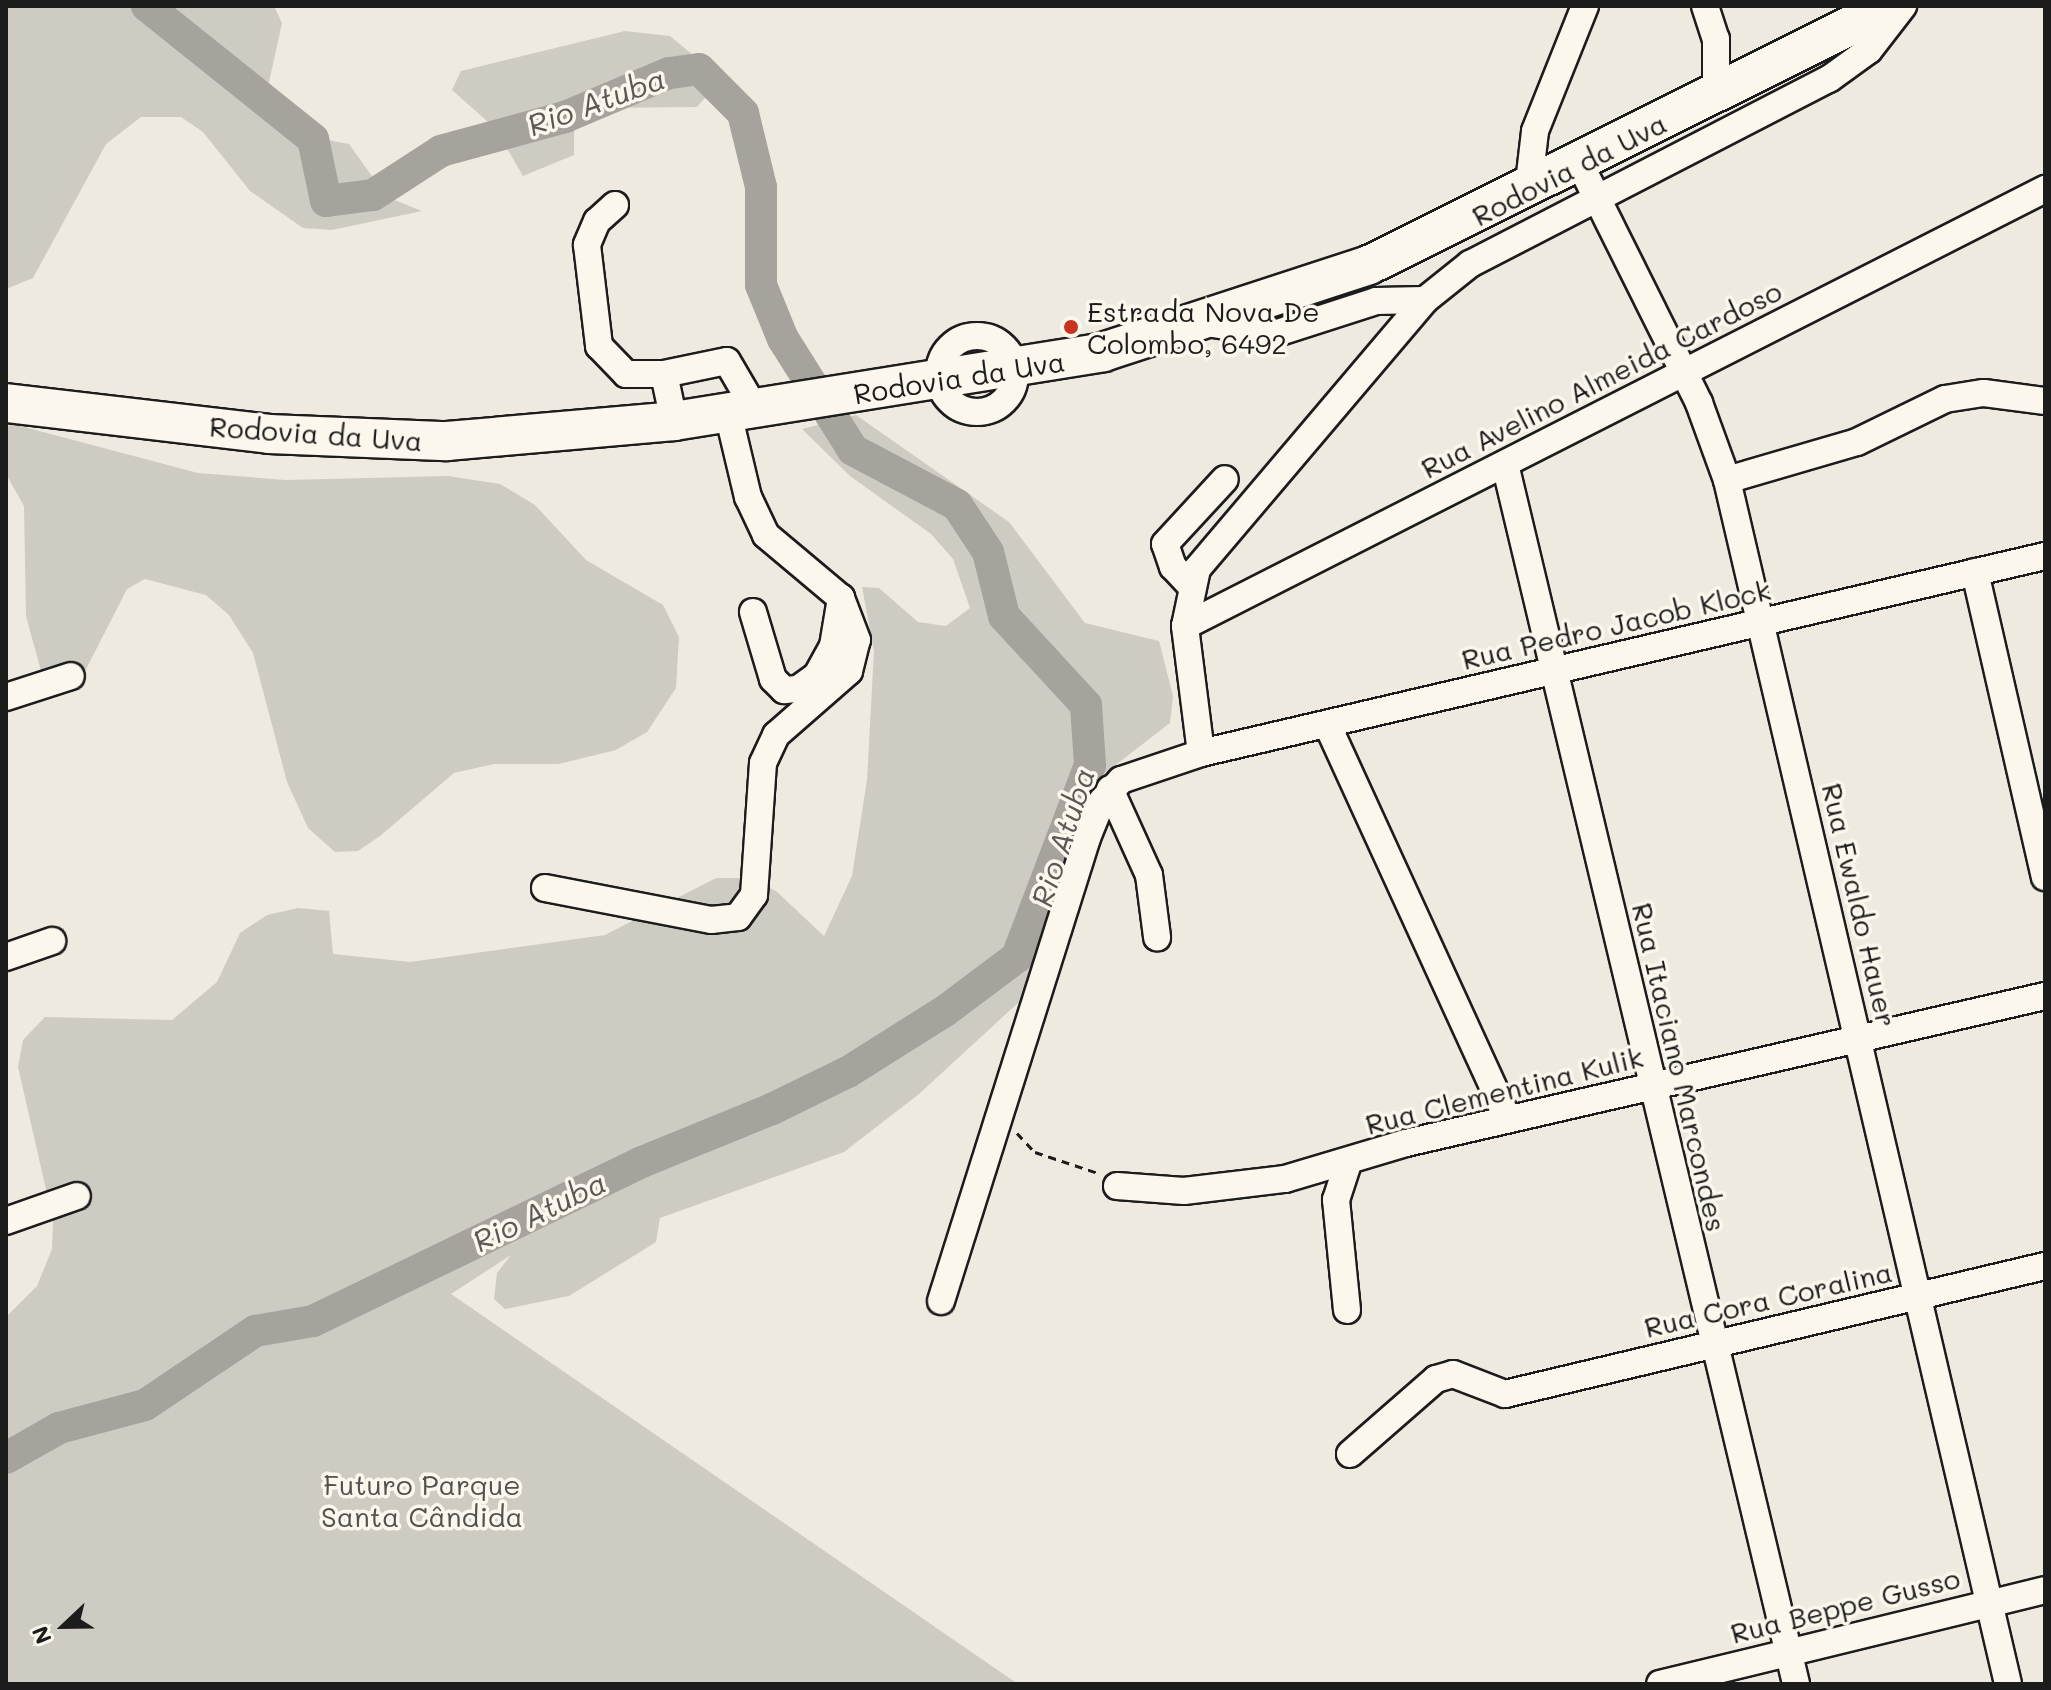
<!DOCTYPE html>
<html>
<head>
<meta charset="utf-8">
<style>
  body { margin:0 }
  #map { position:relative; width:2051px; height:1690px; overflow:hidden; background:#eeeadf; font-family:Mali,sans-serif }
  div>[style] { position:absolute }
  .green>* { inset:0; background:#ceccc2 }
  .river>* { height:32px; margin:-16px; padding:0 16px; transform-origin:16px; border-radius:16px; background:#a6a39d }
  .path>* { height:3px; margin-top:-1.5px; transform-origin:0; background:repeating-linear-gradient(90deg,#1c1c1c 0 8px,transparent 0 14px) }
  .roads { filter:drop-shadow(2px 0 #1c1c1c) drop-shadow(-2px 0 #1c1c1c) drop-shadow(0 2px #1c1c1c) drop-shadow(0 -2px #1c1c1c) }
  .minor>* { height:26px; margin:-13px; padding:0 13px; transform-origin:13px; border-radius:13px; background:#fbf7ec }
  .minor>.ring { margin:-13px; padding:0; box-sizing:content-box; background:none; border:26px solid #fbf7ec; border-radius:50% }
  .highway>* { height:38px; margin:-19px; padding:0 19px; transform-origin:19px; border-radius:19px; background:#fbf7ec }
  .dots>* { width:22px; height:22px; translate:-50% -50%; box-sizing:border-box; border:4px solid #fbf7ec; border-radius:50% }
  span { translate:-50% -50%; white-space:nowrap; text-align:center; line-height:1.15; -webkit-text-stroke:7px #fbf7ec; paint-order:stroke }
  .street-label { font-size:28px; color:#1c1c1c }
  .poi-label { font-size:28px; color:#1c1c1c }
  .left { translate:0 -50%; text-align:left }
  .park-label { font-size:28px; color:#51514e }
  .water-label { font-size:30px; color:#5a5956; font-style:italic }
  .frame { position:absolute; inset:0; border:8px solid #1c1c1c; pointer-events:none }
  .north { position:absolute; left:24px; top:1586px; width:80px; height:80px; -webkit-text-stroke:6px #fbf7ec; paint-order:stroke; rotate:248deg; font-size:22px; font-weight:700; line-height:32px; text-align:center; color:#1c1c1c }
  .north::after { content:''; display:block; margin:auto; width:28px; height:36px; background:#1c1c1c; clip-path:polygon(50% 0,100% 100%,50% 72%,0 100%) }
</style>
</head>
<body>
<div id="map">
  <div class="green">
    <i style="clip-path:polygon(6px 6px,274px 6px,282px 23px,266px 96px,275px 120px,285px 132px,349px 144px,387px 197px,422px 211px,332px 230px,303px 228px,250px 191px,203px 132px,181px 117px,141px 117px,106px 144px,33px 278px,6px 289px)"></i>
    <i style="clip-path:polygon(625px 31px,670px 36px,705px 65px,711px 91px,697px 107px,597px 108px,574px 131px,574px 155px,523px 176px,495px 128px,452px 90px,461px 71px)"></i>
    <i style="clip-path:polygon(856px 415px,1009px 522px,1085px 623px,1159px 641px,1173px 696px,1170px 723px,1100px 777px,1033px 981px,1019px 1002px,919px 1094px,844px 1152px,660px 1218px,656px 1242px,569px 1296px,505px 1309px,494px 1299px,497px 1273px,511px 1255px,451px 1294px,1018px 1684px,6px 1684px,6px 1317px,37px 1286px,52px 1249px,53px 1220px,18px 1067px,23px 1040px,45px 1017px,172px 1020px,217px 982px,240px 933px,267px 915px,298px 908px,329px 911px,333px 954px,410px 962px,605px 935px,716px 878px,748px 878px,776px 891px,824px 936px,852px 876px,867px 780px,874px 651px,862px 587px,879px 588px,918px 622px,946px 626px,970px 608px,953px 559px,931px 534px,850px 476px,802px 429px)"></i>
    <i style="clip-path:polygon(13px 424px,198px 473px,286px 480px,448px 476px,500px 484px,535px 505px,586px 560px,663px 605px,679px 637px,676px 688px,647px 732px,616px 750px,559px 764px,494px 764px,454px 773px,380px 836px,358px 851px,335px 852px,308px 828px,287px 782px,253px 653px,229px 615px,206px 595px,145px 579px,127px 589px,80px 681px,60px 687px,41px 671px,26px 616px,24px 506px,6px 474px,6px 427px)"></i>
  </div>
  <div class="river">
    <i style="left:6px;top:1458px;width:61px;rotate:-29.5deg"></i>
    <i style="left:59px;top:1428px;width:89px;rotate:-15deg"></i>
    <i style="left:145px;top:1405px;width:133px;rotate:-33.9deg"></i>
    <i style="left:255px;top:1331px;width:59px;rotate:-9.8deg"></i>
    <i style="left:313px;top:1321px;width:365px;rotate:-25.8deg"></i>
    <i style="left:642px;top:1162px;width:140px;rotate:-22.2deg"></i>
    <i style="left:772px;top:1109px;width:85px;rotate:-26deg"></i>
    <i style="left:848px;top:1072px;width:115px;rotate:-32.2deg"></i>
    <i style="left:945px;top:1011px;width:90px;rotate:-36.9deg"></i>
    <i style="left:1017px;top:957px;width:205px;rotate:-69.2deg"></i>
    <i style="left:1090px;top:765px;width:60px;rotate:-93.8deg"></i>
    <i style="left:1086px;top:705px;width:121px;rotate:-132.7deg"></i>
    <i style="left:1004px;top:616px;width:66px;rotate:-104deg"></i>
    <i style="left:988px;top:552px;width:56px;rotate:-123.4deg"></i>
    <i style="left:957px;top:505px;width:118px;rotate:-152.1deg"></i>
    <i style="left:853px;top:450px;width:131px;rotate:-122.2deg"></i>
    <i style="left:783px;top:339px;width:58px;rotate:-112.2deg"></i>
    <i style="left:761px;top:285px;width:98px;rotate:-90deg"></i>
    <i style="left:761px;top:187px;width:76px;rotate:-103.7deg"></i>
    <i style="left:743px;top:113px;width:62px;rotate:-135deg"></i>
    <i style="left:699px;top:69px;width:30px;rotate:172deg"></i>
    <i style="left:669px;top:73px;width:113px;rotate:157.1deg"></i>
    <i style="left:565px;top:117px;width:129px;rotate:164.7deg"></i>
    <i style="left:441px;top:151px;width:81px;rotate:147.1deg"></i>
    <i style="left:373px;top:195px;width:47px;rotate:172.7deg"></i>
    <i style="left:326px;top:201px;width:63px;rotate:-101.8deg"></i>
    <i style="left:313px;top:139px;width:213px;rotate:-141.3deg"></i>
  </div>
  <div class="path">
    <i style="left:1017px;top:1133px;width:26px;rotate:47deg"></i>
    <i style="left:1035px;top:1152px;width:66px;rotate:18.4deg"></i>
  </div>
  <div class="roads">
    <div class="minor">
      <i style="left:1705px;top:6px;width:35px;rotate:72deg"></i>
      <i style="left:1716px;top:39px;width:56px;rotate:90deg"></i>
      <i style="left:1580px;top:164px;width:267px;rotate:63.5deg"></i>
      <i style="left:1699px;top:403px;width:82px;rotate:70deg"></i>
      <i style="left:1727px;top:480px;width:1236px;rotate:76.86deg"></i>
      <i style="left:1528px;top:191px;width:60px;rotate:-83.3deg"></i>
      <i style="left:1535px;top:131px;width:135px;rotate:-68.2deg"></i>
      <i style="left:615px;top:205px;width:24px;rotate:138deg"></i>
      <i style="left:597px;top:221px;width:26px;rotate:113deg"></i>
      <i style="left:587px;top:245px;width:102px;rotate:83.2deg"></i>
      <i style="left:599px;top:346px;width:39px;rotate:46deg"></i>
      <i style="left:626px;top:374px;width:38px"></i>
      <i style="left:1207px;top:323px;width:68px;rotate:9.3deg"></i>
      <i style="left:1274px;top:334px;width:107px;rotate:-17.9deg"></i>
      <i style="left:1376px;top:301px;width:49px;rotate:-1.2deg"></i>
      <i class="ring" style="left:939px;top:336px;width:50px;height:50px"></i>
      <i style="left:674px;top:421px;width:48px;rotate:-102deg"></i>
      <i style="left:664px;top:374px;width:64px;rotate:-11.7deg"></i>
      <i style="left:727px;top:361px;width:56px;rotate:59.7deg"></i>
      <i style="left:1505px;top:464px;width:1254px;rotate:76.58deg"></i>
      <i style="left:1727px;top:480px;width:135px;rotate:-16.3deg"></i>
      <i style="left:1857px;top:442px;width:98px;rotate:-26deg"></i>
      <i style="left:1945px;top:399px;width:39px;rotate:-9deg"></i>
      <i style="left:1984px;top:393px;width:62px;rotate:7.5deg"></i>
      <i style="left:1975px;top:572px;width:313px;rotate:77.1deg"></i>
      <i style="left:1190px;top:585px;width:25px;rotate:-133deg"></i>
      <i style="left:1173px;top:567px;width:24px;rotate:-109deg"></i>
      <i style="left:1165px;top:544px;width:88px;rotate:-47.3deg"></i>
      <i style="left:753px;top:612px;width:70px;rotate:73.4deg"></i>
      <i style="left:773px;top:679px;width:16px;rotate:45deg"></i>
      <i style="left:784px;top:690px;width:14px;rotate:-4deg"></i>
      <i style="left:798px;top:689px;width:24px;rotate:-36deg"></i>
      <i style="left:817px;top:675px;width:33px;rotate:-61deg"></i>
      <i style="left:833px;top:646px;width:49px;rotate:-80.5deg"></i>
      <i style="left:1185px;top:626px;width:965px;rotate:-26.94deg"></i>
      <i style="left:6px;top:697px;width:68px;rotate:-17.9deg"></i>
      <i style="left:1327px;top:724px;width:434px;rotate:65.4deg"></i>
      <i style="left:1201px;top:753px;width:128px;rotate:-97.2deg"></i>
      <i style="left:1185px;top:626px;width:58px;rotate:-78.1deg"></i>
      <i style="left:1197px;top:569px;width:353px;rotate:-49.7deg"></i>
      <i style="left:1425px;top:300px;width:58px;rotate:-38.7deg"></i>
      <i style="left:1470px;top:264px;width:404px;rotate:-27.3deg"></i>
      <i style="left:1829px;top:79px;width:49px;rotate:-35.9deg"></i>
      <i style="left:1869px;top:50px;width:56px;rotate:-52.3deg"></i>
      <i style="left:1110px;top:789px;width:94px;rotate:65.6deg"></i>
      <i style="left:1149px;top:875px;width:63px;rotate:82.6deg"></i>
      <i style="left:545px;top:888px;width:169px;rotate:10.9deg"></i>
      <i style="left:711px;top:920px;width:27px;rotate:-6deg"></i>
      <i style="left:738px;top:917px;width:27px;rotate:-54deg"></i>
      <i style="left:754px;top:895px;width:132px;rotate:-86.1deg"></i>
      <i style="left:763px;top:763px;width:31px;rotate:-65deg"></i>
      <i style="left:776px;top:735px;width:97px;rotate:-41.2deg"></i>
      <i style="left:849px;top:671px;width:32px;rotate:-76deg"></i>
      <i style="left:857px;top:640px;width:45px;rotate:-110.9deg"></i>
      <i style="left:841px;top:598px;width:98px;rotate:-140deg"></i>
      <i style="left:766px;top:535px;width:42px;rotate:-115.3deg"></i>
      <i style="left:748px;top:497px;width:86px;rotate:-103.4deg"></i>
      <i style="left:6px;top:957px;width:49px;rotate:-19.2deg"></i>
      <i style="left:1117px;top:1186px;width:67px;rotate:4.3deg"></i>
      <i style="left:1184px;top:1191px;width:102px;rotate:-6.8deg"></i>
      <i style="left:1285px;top:1179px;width:126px;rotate:-16.6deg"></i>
      <i style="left:1406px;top:1143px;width:656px;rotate:-12.96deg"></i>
      <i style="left:6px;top:1221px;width:75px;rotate:-19.4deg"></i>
      <i style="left:941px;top:1301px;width:485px;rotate:-72.5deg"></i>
      <i style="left:1087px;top:838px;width:40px;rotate:-68deg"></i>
      <i style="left:1102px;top:801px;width:28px;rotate:-48deg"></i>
      <i style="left:1121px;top:780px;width:84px;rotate:-18.6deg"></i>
      <i style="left:1201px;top:753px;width:867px;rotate:-13.14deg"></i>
      <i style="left:1347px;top:1310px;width:111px;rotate:-95.7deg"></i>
      <i style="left:1336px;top:1200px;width:38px;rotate:-72deg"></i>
      <i style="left:1350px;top:1454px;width:114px;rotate:-41.1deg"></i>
      <i style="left:1436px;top:1379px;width:18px;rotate:-16deg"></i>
      <i style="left:1453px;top:1374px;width:56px;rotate:21deg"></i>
      <i style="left:1505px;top:1394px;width:555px;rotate:-13.34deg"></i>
      <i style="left:1660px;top:1684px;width:396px;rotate:-13.7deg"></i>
    </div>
    <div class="highway">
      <i style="left:6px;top:403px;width:265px;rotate:6.7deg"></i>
      <i style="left:269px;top:434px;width:178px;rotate:2.3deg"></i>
      <i style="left:447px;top:441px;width:228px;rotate:-5deg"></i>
      <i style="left:674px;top:421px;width:435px;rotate:-9.1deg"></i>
      <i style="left:1103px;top:352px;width:280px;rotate:-18.1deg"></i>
      <i style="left:1369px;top:265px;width:582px;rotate:-26.43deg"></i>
    </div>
  </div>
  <div class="dots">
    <i style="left:1071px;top:327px;background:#c8321e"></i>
  </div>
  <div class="street-label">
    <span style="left:1569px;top:169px;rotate:-27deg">Rodovia da Uva</span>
    <span style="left:959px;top:377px;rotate:-9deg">Rodovia da Uva</span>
    <span style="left:1601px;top:379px;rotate:-27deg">Rua Avelino Almeida Cardoso</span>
    <span style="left:316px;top:433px;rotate:4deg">Rodovia da Uva</span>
    <span style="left:1616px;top:624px;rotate:-13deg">Rua Pedro Jacob Klock</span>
    <span style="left:1860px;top:905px;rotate:77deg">Rua Ewaldo Hauer</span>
    <span style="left:1680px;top:1067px;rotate:77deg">Rua Itaciano Marcondes</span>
    <span style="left:1504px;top:1090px;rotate:-14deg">Rua Clementina Kulik</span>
    <span style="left:1768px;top:1299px;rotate:-13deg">Rua Cora Coralina</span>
    <span style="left:1845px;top:1605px;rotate:-14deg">Rua Beppe Gusso</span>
  </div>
  <div class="poi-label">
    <span class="left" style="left:1087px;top:327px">Estrada Nova De<br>Colombo, 6492</span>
  </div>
  <div class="park-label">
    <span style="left:422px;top:1500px">Futuro Parque<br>Santa Cândida</span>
  </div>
  <div class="water-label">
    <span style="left:596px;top:101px;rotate:-20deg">Rio Atuba</span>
    <span style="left:1062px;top:837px;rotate:-72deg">Rio Atuba</span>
    <span style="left:539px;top:1211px;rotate:-26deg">Rio Atuba</span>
  </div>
  <div class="frame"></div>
  <div class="north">N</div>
</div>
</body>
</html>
